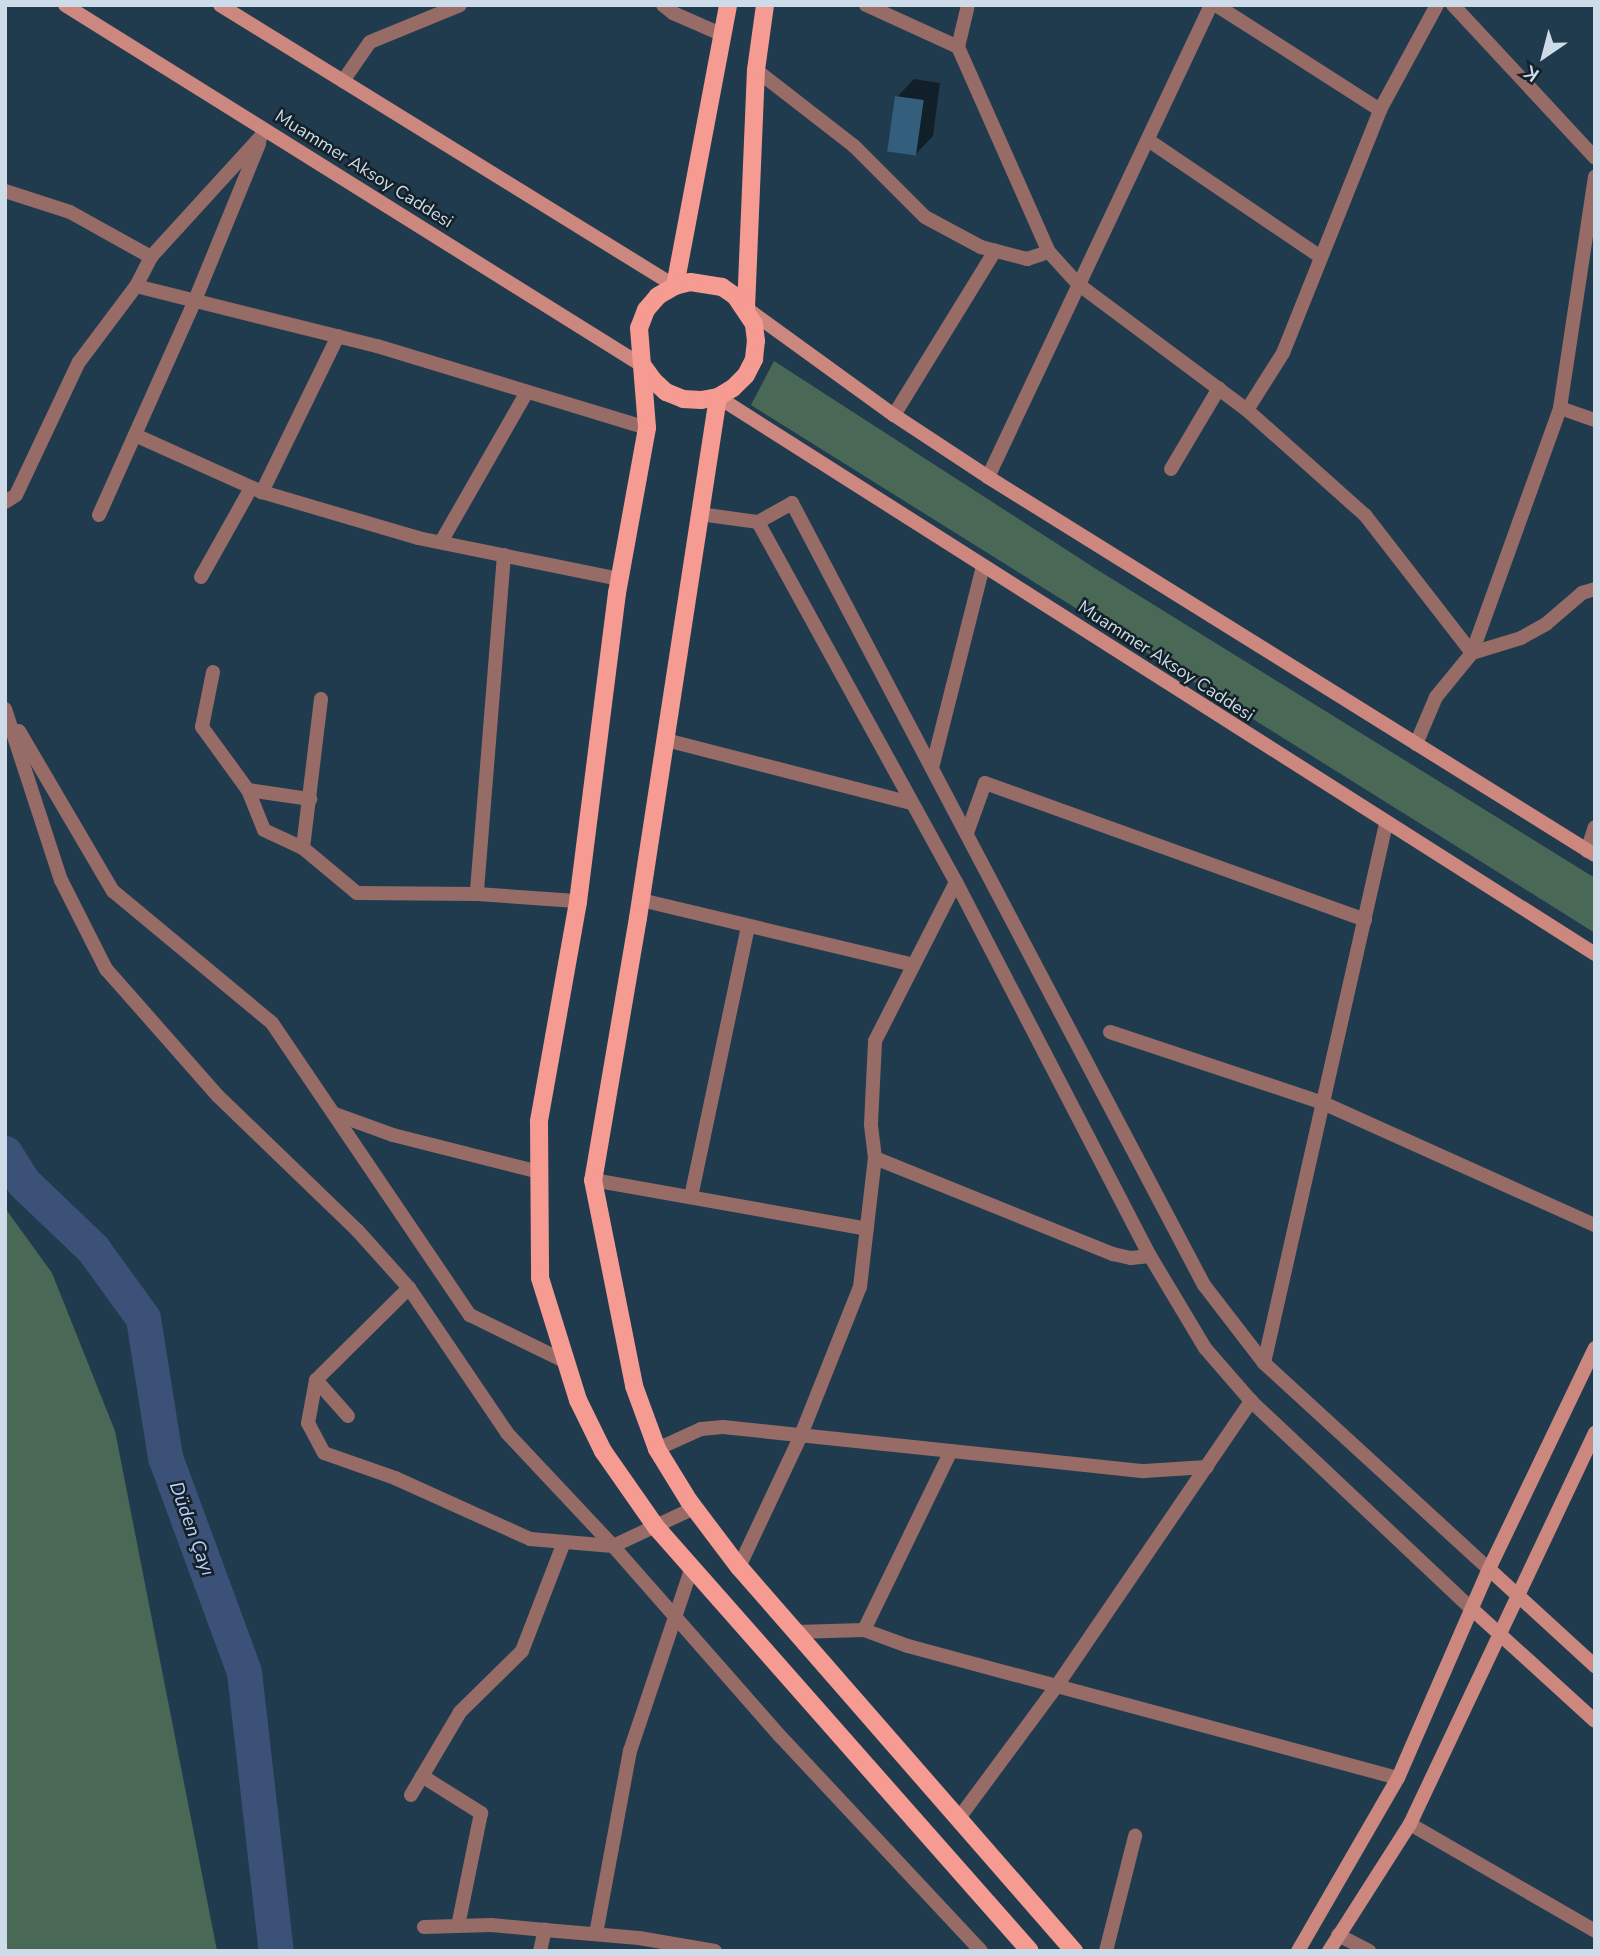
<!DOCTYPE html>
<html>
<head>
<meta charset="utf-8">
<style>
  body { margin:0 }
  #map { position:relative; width:1600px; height:1956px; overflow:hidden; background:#203b4e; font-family:"Nunito Sans",sans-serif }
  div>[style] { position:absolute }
  .green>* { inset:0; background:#4a6856 }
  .shadow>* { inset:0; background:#0007 }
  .river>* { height:35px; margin:-17.5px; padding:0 17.5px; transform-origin:17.5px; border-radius:17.5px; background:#3c5177 }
  .building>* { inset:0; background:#335f7c; transform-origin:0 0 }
  .street>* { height:14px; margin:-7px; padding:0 7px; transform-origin:7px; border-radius:7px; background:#976b66 }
  .secondary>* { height:14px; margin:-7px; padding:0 7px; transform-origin:7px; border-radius:7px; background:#cc877e }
  .primary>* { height:18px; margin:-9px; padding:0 9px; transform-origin:9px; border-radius:9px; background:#f59b91 }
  span { translate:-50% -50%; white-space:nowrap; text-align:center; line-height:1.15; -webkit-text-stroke:5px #152129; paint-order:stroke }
  .street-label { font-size:18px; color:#cddce8 }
  .water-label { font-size:19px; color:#bfd4fb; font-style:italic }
  .frame { position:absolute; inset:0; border:7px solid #cddce8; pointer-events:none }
  .north { position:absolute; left:1509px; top:21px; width:70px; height:70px; -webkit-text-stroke:5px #152129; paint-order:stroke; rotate:215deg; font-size:19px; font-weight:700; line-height:28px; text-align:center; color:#cddce8 }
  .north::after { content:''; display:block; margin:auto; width:24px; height:32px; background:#cddce8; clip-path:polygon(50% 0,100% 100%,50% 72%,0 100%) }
</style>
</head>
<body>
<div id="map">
  <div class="green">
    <i style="clip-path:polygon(774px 361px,1096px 569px,1595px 878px,1595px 933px,751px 405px)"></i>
    <i style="clip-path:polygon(5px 1208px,52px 1273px,115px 1431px,217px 1951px,5px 1951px)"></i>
  </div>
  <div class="shadow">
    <i style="clip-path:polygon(914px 79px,940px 83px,933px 136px,916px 154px,897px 97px)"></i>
  </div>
  <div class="river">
    <i style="left:5px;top:1153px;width:34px;rotate:58deg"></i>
    <i style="left:23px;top:1182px;width:97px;rotate:43.7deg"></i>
    <i style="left:93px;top:1249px;width:85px;rotate:54.1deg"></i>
    <i style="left:143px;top:1318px;width:141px;rotate:81deg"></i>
    <i style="left:165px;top:1457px;width:229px;rotate:69.8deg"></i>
    <i style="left:244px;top:1672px;width:281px;rotate:83.5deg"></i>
  </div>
  <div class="building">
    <i style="left:895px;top:96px;width:29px;height:56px;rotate:8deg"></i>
  </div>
  <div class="street">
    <i style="left:663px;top:5px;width:13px;rotate:39deg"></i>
    <i style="left:673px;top:13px;width:55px;rotate:23.7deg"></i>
    <i style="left:866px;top:5px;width:101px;rotate:24.5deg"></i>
    <i style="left:968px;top:5px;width:43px;rotate:103.4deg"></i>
    <i style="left:958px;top:47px;width:224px;rotate:66.1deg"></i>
    <i style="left:1049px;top:252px;width:43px;rotate:47.8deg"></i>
    <i style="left:1078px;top:284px;width:211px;rotate:36.7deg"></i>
    <i style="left:1247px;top:410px;width:158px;rotate:41.7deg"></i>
    <i style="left:1365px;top:515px;width:175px;rotate:52.2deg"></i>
    <i style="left:1472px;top:653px;width:260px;rotate:-70.2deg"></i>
    <i style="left:1560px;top:408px;width:234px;rotate:-81.4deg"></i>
    <i style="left:1216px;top:5px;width:195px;rotate:32.6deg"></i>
    <i style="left:1453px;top:5px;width:209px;rotate:47.1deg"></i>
    <i style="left:756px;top:70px;width:124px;rotate:37.8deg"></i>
    <i style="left:854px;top:146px;width:100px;rotate:45deg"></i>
    <i style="left:925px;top:217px;width:64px;rotate:28.2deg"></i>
    <i style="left:981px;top:247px;width:48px;rotate:14.6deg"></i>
    <i style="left:1027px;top:259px;width:23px;rotate:-18deg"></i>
    <i style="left:343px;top:81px;width:47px;rotate:-55.3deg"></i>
    <i style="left:370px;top:42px;width:97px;rotate:-22.3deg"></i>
    <i style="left:266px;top:131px;width:171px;rotate:132.4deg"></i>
    <i style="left:151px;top:257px;width:33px;rotate:117deg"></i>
    <i style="left:136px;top:286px;width:248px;rotate:14deg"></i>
    <i style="left:377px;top:346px;width:282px;rotate:16.9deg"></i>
    <i style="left:1148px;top:140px;width:209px;rotate:34.1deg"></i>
    <i style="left:5px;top:191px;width:68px;rotate:17.9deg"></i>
    <i style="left:70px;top:212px;width:93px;rotate:29.1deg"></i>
    <i style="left:338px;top:336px;width:174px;rotate:116deg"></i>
    <i style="left:262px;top:492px;width:163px;rotate:16.4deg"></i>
    <i style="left:418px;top:538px;width:206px;rotate:11.5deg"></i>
    <i style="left:1560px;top:408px;width:37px;rotate:19deg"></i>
    <i style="left:1247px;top:410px;width:67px;rotate:-57.7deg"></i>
    <i style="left:1283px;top:353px;width:262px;rotate:-68.2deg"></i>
    <i style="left:1380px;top:110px;width:119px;rotate:-61.5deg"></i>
    <i style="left:894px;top:415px;width:193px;rotate:-58.4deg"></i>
    <i style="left:135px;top:435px;width:139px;rotate:24.2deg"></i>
    <i style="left:1171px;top:469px;width:94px;rotate:-59.3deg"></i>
    <i style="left:988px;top:477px;width:522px;rotate:-64.71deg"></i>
    <i style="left:5px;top:502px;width:13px;rotate:-32deg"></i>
    <i style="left:16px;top:495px;width:147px;rotate:-64.7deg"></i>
    <i style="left:79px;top:362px;width:95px;rotate:-53.1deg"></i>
    <i style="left:700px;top:514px;width:59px;rotate:7.9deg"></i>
    <i style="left:758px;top:522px;width:39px;rotate:-29deg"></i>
    <i style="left:792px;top:503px;width:884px;rotate:62.22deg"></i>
    <i style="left:1204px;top:1285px;width:98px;rotate:52.4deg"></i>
    <i style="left:1264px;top:1363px;width:305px;rotate:42.5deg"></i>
    <i style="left:99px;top:515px;width:235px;rotate:-65.9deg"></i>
    <i style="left:195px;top:300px;width:169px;rotate:-67.7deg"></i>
    <i style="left:758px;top:522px;width:411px;rotate:61.2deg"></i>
    <i style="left:956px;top:882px;width:421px;rotate:62.6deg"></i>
    <i style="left:1150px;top:1256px;width:107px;rotate:59.1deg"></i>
    <i style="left:1205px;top:1348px;width:70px;rotate:49deg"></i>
    <i style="left:1251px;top:1401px;width:303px;rotate:43.3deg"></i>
    <i style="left:441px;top:542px;width:173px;rotate:-60.2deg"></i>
    <i style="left:504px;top:555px;width:340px;rotate:94.6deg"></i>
    <i style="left:477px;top:894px;width:99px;rotate:4deg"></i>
    <i style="left:201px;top:577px;width:102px;rotate:-60.7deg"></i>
    <i style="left:213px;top:672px;width:56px;rotate:101.3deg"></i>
    <i style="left:202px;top:727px;width:78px;rotate:53.9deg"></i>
    <i style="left:248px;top:790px;width:43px;rotate:68.2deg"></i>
    <i style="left:264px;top:830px;width:43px;rotate:24.8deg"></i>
    <i style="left:321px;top:699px;width:150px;rotate:96.9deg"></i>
    <i style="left:303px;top:848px;width:70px;rotate:39.8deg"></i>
    <i style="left:357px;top:893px;width:120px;rotate:0.5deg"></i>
    <i style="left:5px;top:709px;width:180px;rotate:71.9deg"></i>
    <i style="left:61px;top:880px;width:100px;rotate:63.2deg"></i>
    <i style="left:106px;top:969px;width:169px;rotate:48.6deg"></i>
    <i style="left:218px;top:1096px;width:193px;rotate:44deg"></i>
    <i style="left:357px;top:1230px;width:78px;rotate:48.1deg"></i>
    <i style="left:409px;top:1288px;width:175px;rotate:55.9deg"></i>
    <i style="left:507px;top:1433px;width:155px;rotate:46.8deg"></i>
    <i style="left:613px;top:1546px;width:89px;rotate:-25.1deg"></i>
    <i style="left:19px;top:731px;width:186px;rotate:59.6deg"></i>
    <i style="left:113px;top:891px;width:207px;rotate:39.7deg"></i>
    <i style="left:272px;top:1023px;width:353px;rotate:55.9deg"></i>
    <i style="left:470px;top:1315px;width:107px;rotate:26.1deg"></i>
    <i style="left:666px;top:740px;width:253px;rotate:14.4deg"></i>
    <i style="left:1416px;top:744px;width:51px;rotate:-66.9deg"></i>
    <i style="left:1436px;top:697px;width:57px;rotate:-50.7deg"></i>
    <i style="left:1472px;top:653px;width:51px;rotate:-17deg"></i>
    <i style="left:1521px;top:638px;width:29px;rotate:-29deg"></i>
    <i style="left:1546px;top:624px;width:48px;rotate:-40.7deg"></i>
    <i style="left:1582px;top:593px;width:14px;rotate:-17deg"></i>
    <i style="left:932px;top:768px;width:207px;rotate:-75.8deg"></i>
    <i style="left:248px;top:790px;width:63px;rotate:8.3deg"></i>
    <i style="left:967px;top:833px;width:53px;rotate:-70.2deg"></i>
    <i style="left:985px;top:783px;width:404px;rotate:19.8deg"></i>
    <i style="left:1587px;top:851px;width:25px;rotate:-72deg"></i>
    <i style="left:641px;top:900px;width:280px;rotate:13.4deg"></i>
    <i style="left:1110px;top:1032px;width:225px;rotate:18.4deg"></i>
    <i style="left:1323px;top:1103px;width:298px;rotate:24.2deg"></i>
    <i style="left:335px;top:1114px;width:62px;rotate:19.9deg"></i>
    <i style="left:393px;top:1135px;width:151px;rotate:14.2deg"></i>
    <i style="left:875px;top:1158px;width:257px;rotate:22deg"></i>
    <i style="left:1113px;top:1254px;width:18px;rotate:13deg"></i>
    <i style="left:1131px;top:1258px;width:19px;rotate:-6deg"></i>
    <i style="left:593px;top:1180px;width:278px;rotate:10.1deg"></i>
    <i style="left:691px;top:1197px;width:277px;rotate:-78.1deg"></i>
    <i style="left:409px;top:1288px;width:131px;rotate:135.3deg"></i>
    <i style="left:316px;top:1380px;width:44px;rotate:100.5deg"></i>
    <i style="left:308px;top:1423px;width:34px;rotate:62deg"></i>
    <i style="left:324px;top:1453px;width:75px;rotate:19.4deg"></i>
    <i style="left:395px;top:1478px;width:148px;rotate:24.3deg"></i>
    <i style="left:530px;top:1539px;width:83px;rotate:4.8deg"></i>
    <i style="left:613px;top:1546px;width:253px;rotate:48.7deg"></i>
    <i style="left:780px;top:1736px;width:294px;rotate:46.9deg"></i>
    <i style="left:1264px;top:1363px;width:553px;rotate:-77.25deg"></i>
    <i style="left:316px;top:1380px;width:48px;rotate:48.4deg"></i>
    <i style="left:657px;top:1449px;width:48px;rotate:-24.4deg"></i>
    <i style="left:701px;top:1429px;width:22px;rotate:-5deg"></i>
    <i style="left:723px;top:1427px;width:423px;rotate:6deg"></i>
    <i style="left:1144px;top:1471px;width:63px;rotate:-3.6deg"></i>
    <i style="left:739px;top:1567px;width:146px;rotate:-64.8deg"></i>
    <i style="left:801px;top:1435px;width:159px;rotate:-68.3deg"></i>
    <i style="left:860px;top:1287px;width:130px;rotate:-83.4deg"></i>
    <i style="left:875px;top:1158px;width:34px;rotate:-97deg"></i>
    <i style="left:871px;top:1124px;width:83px;rotate:-87.2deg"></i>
    <i style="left:875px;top:1041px;width:178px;rotate:-63deg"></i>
    <i style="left:864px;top:1630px;width:199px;rotate:-64.1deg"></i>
    <i style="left:796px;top:1632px;width:68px;rotate:-1.7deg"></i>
    <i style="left:864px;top:1630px;width:47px;rotate:20deg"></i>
    <i style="left:908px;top:1646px;width:507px;rotate:15.08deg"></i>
    <i style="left:422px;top:1776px;width:70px;rotate:32.1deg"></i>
    <i style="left:481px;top:1813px;width:115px;rotate:101.5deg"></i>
    <i style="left:411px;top:1795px;width:96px;rotate:-59.4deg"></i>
    <i style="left:460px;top:1712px;width:87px;rotate:-44.5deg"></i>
    <i style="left:522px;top:1651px;width:117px;rotate:-68.9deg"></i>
    <i style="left:959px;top:1818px;width:167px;rotate:-53.5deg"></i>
    <i style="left:1058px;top:1684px;width:343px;rotate:-55.7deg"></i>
    <i style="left:1410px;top:1824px;width:214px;rotate:30deg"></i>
    <i style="left:424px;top:1927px;width:67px;rotate:-1.7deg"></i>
    <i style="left:491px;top:1925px;width:54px;rotate:5.3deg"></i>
    <i style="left:545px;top:1930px;width:94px;rotate:4.9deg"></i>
    <i style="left:639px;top:1938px;width:77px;rotate:9.7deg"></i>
    <i style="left:596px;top:1934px;width:186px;rotate:-79.5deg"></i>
    <i style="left:630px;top:1751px;width:194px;rotate:-71.4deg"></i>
    <i style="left:1338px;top:1935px;width:35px;rotate:27deg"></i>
    <i style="left:540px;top:1951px;width:22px;rotate:-77deg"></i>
    <i style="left:1106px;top:1951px;width:119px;rotate:-75.8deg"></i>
  </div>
  <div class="secondary">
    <i style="left:65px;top:5px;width:681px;rotate:31.99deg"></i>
    <i style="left:220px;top:5px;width:535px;rotate:31.7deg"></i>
    <i style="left:746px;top:308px;width:183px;rotate:35.9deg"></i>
    <i style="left:894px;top:415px;width:113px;rotate:33.4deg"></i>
    <i style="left:988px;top:477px;width:715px;rotate:31.91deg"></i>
    <i style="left:718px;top:397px;width:1039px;rotate:32.42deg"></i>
    <i style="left:1489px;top:1569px;width:144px;rotate:42.5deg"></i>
    <i style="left:1472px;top:1609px;width:166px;rotate:42.3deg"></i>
    <i style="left:1298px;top:1951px;width:200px;rotate:-60deg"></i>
    <i style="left:1398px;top:1778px;width:228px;rotate:-66.5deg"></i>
    <i style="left:1489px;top:1569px;width:245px;rotate:-64.4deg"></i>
    <i style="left:1329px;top:1951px;width:151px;rotate:-57.5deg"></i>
    <i style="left:1410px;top:1824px;width:433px;rotate:-64.7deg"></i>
  </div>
  <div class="primary">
    <i style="left:675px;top:286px;width:286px;rotate:-79.3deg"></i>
    <i style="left:746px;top:308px;width:238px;rotate:-87.6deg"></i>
    <i style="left:756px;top:70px;width:66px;rotate:-82.1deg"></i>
    <i style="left:643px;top:366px;width:17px;rotate:54deg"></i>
    <i style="left:653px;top:380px;width:18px;rotate:43deg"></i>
    <i style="left:666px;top:392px;width:18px;rotate:22deg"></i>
    <i style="left:683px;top:399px;width:18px;rotate:3deg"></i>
    <i style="left:701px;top:400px;width:17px;rotate:-10deg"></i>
    <i style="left:718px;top:397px;width:17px;rotate:-31deg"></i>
    <i style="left:733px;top:388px;width:18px;rotate:-45deg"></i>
    <i style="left:746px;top:375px;width:18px;rotate:-63deg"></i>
    <i style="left:754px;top:359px;width:18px;rotate:-84deg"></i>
    <i style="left:756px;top:341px;width:17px;rotate:-97deg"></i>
    <i style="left:754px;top:324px;width:34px;rotate:-124deg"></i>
    <i style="left:735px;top:296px;width:16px;rotate:-145deg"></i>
    <i style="left:722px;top:287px;width:32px;rotate:-171deg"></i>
    <i style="left:690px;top:282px;width:16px;rotate:165deg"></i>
    <i style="left:675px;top:286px;width:20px;rotate:150deg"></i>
    <i style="left:658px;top:296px;width:18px;rotate:131deg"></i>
    <i style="left:646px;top:310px;width:19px;rotate:111deg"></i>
    <i style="left:639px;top:328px;width:100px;rotate:85.4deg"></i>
    <i style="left:647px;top:428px;width:168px;rotate:100.3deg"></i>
    <i style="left:617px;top:593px;width:311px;rotate:97.2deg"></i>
    <i style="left:578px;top:902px;width:223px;rotate:100.1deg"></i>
    <i style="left:539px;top:1122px;width:156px;rotate:89.6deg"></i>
    <i style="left:540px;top:1278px;width:128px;rotate:72.7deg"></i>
    <i style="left:578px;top:1400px;width:57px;rotate:63.9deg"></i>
    <i style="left:603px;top:1451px;width:93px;rotate:55.1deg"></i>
    <i style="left:656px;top:1527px;width:565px;rotate:48.59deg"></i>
    <i style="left:718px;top:397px;width:527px;rotate:98.73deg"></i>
    <i style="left:638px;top:918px;width:266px;rotate:99.7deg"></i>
    <i style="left:593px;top:1180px;width:210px;rotate:78.7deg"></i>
    <i style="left:634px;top:1386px;width:67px;rotate:69.9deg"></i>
    <i style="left:657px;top:1449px;width:61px;rotate:58.4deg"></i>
    <i style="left:689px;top:1501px;width:83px;rotate:52.9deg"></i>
    <i style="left:739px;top:1567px;width:510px;rotate:48.9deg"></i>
  </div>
  <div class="street-label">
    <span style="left:364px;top:169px;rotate:32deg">Muammer Aksoy Caddesi</span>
    <span style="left:1166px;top:661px;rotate:33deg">Muammer Aksoy Caddesi</span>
  </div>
  <div class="water-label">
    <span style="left:191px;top:1529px;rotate:70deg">Düden Çayı</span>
  </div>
  <div class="frame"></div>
  <div class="north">K</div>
</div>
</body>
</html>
